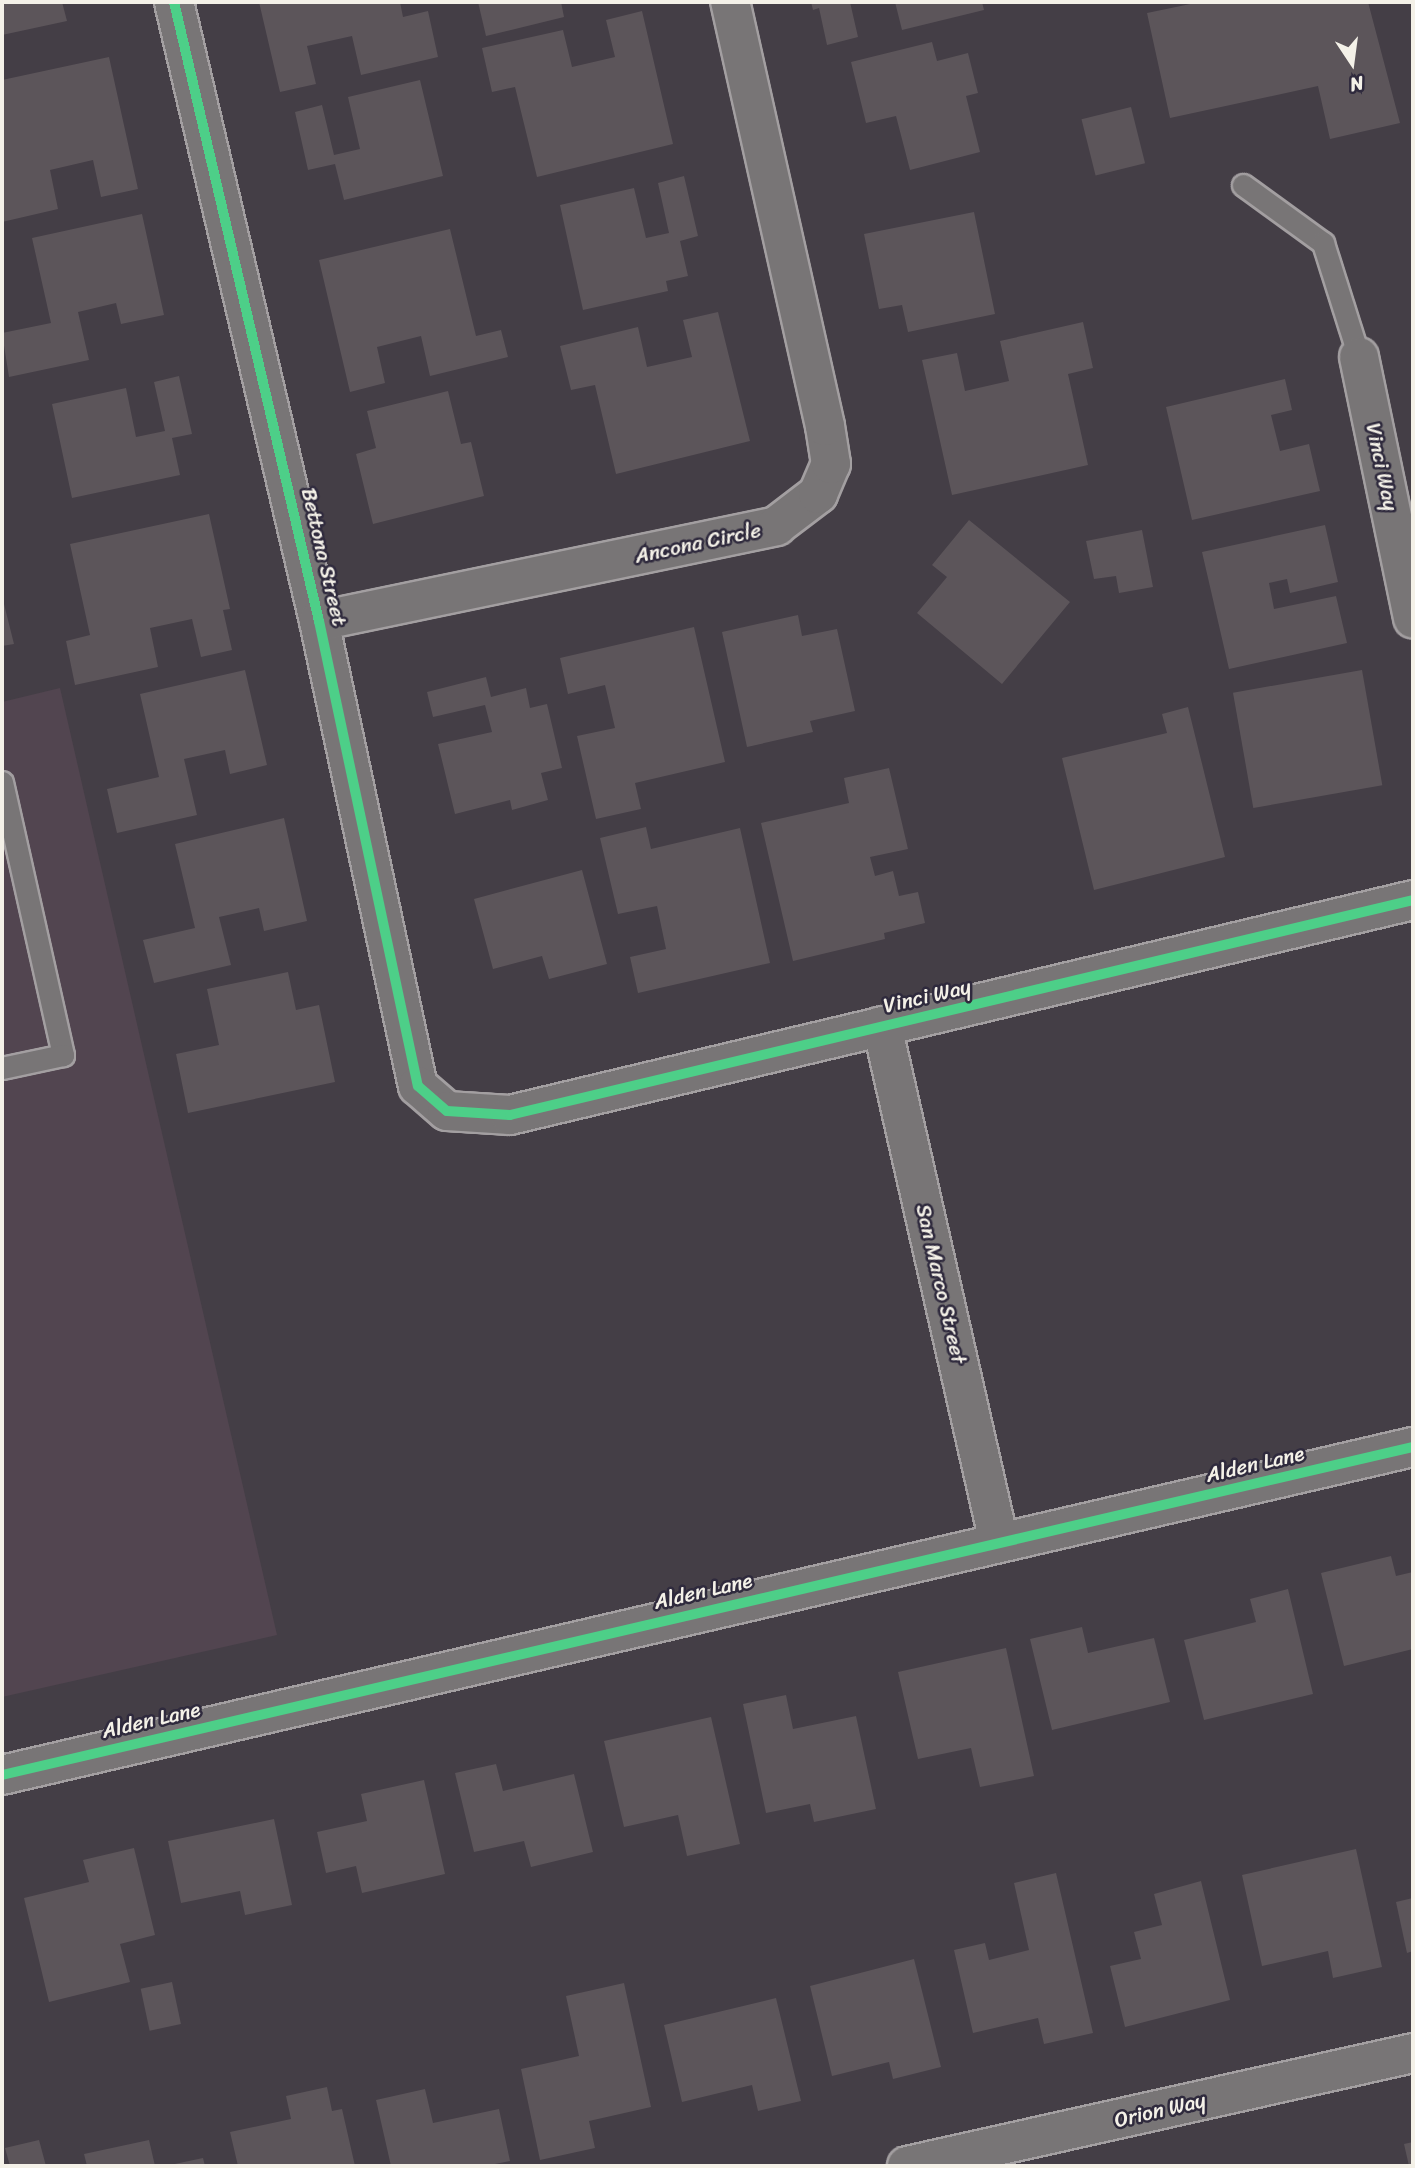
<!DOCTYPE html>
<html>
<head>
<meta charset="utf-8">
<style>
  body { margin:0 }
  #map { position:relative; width:1415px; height:2168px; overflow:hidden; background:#443e46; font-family:Sriracha,sans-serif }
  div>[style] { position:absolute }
  .built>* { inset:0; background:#524550 }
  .building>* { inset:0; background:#5c555a; transform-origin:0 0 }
  .roads { filter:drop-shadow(2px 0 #a39fa1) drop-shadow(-2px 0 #a39fa1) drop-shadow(0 2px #a39fa1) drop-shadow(0 -2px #a39fa1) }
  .service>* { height:21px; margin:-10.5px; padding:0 10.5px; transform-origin:10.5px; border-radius:10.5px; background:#787576 }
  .minor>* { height:38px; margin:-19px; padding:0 19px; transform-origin:19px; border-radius:19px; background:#787576 }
  .tertiary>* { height:38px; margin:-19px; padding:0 19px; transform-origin:19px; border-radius:19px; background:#787576 }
  .cycleway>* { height:10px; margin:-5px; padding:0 5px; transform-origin:5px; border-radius:5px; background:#4dcf88 }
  span { translate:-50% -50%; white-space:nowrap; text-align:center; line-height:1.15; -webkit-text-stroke:5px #2f2a3d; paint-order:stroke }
  .street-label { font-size:21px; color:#f4f1e8 }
  .frame { position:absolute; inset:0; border:4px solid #f4f1e8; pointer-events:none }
  .north { position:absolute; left:1317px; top:28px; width:70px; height:70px; -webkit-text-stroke:5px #2f2a3d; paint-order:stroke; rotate:167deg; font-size:19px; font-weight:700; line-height:28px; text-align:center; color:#f4f1e8 }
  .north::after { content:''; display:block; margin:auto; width:24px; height:32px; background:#f4f1e8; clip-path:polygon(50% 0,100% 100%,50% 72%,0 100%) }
</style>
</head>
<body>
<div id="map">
  <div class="built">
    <i style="clip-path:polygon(60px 688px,277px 1635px,2px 1697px,2px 702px)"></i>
  </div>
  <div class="building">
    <i style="clip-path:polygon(2px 2px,62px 2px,67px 21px,2px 35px)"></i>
    <i style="clip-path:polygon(259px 2px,400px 2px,403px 17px,428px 11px,438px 57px,361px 75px,352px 36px,307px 46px,316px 84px,280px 92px)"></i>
    <i style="clip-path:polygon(478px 2px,561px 2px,564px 17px,486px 36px)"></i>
    <i style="clip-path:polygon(811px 2px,850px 2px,858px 37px,827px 45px,819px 8px,813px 10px)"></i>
    <i style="clip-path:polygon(895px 2px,982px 2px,984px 10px,902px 30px)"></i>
    <i style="clip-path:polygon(1200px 2px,1368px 2px,1400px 123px,1330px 139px,1318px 86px,1170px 118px,1147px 13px)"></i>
    <i style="clip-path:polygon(642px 11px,673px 144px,537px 177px,515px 87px,492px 92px,482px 48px,563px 30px,572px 67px,615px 57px,606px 20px)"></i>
    <i style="clip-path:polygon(932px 42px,937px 61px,968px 53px,978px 93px,966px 96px,980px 152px,910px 170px,896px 116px,866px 123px,851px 62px)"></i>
    <i style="clip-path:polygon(109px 57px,138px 189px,101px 197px,93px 160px,50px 170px,58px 209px,2px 222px,2px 80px)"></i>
    <i style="clip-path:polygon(420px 80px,443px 176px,344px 200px,335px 164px,308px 170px,295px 112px,322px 105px,334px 155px,360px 149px,348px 97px)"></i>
    <i style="left:1131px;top:107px;width:58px;height:51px;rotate:76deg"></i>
    <i style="clip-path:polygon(684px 176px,698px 236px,680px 241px,688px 276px,666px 281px,668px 291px,583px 310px,560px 205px,634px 188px,646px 238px,669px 233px,658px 183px)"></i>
    <i style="clip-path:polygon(974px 212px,995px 314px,908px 332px,902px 305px,879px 309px,864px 234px)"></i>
    <i style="clip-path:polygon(142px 214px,164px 315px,121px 324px,116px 303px,78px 312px,89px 360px,9px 377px,2px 333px,51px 323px,32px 238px)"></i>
    <i style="clip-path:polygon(450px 229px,476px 336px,501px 330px,508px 357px,430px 376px,421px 336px,377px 347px,385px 383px,350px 392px,319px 260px)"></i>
    <i style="clip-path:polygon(718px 312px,750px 441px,616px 474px,595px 385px,571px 390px,560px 346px,638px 327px,647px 367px,692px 357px,683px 320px)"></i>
    <i style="clip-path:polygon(1083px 322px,1093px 368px,1068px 374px,1088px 465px,952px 495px,922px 360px,957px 353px,965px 391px,1009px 381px,1000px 341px)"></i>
    <i style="clip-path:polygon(179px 376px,192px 434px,172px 438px,180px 475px,72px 498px,52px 404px,126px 388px,136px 437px,165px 431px,154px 382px)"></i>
    <i style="clip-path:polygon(1285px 379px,1292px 410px,1271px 415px,1280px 451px,1309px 444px,1320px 491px,1192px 520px,1166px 407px)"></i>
    <i style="clip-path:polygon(448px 391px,461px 444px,471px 442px,484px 496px,373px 524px,356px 454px,376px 448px,367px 411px)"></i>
    <i style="clip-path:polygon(209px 514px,230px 609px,223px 610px,232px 650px,201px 657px,192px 619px,150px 628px,158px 667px,75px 685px,66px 641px,90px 635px,70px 544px)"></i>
    <i style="clip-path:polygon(969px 520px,1070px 602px,1002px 684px,917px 613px,947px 577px,932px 565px)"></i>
    <i style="clip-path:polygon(1325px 525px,1338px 582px,1290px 593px,1287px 579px,1269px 583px,1274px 609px,1336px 596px,1347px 643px,1229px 669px,1202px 552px)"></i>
    <i style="clip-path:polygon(1142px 530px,1153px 587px,1119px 593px,1116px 576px,1094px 579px,1086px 541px)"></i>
    <i style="clip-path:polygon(2px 596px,14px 644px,2px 646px)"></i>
    <i style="clip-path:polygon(798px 615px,802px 636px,837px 629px,855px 711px,810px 721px,813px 732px,747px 747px,722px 632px)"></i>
    <i style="clip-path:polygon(694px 627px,725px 762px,635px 783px,641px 809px,596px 819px,577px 736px,615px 728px,605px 685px,568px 694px,560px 658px)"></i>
    <i style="clip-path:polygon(245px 670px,267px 765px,230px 774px,225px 750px,184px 759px,197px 815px,117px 833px,107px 789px,159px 777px,140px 694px)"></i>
    <i style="left:1362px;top:670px;width:117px;height:131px;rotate:80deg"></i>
    <i style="clip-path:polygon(486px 677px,491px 697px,526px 688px,530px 708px,547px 704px,562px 768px,541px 773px,548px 800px,512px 810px,510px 800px,455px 814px,438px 744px,492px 732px,485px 705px,433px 717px,427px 692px)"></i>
    <i style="clip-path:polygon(1188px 707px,1225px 857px,1094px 890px,1062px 758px,1167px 733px,1162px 714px)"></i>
    <i style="clip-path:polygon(889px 768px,908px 849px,870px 857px,875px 876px,893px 871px,899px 896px,918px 892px,925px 923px,884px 933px,885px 939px,793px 961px,761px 823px,849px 803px,844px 778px)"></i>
    <i style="clip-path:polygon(284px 818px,307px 921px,264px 931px,259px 908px,219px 917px,231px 965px,154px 983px,143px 940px,195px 928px,175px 844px)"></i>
    <i style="clip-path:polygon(646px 827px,651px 849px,740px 828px,770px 963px,638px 993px,630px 957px,666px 949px,657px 906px,618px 914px,600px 838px)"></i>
    <i style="clip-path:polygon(582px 870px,607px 964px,549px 979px,542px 956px,493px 969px,474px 899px)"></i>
    <i style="clip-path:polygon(288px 972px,296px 1010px,319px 1005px,335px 1082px,188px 1113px,176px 1054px,219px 1045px,207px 989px)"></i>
    <i style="clip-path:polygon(1391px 1556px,1396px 1576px,1413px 1572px,1413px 1649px,1344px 1666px,1321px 1573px)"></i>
    <i style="clip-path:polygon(1288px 1589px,1313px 1694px,1204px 1720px,1184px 1640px,1256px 1622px,1250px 1599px)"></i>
    <i style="clip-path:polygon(1082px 1627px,1088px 1653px,1154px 1638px,1170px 1702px,1052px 1730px,1030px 1639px)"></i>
    <i style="clip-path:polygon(1006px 1648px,1034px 1776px,980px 1787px,971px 1748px,918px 1759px,898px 1672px)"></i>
    <i style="clip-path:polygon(786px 1695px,793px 1729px,856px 1716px,876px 1809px,814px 1822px,810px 1804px,766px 1813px,743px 1704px)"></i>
    <i style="clip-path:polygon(711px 1717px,740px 1844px,687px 1856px,678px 1815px,624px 1827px,604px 1741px)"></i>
    <i style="clip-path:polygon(496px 1764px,503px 1791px,574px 1774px,593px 1852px,531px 1867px,524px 1841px,474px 1852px,455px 1773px)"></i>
    <i style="clip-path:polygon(424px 1780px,445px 1874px,362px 1893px,356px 1866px,326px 1873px,317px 1832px,367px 1821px,361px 1794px)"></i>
    <i style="clip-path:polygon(274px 1819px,292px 1905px,245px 1915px,240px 1891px,181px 1903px,168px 1841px)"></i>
    <i style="clip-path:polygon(134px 1848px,155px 1935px,120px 1944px,130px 1982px,49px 2002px,24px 1898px,89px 1882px,83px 1860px)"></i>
    <i style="clip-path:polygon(1356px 1849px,1382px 1967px,1333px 1978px,1328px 1951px,1262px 1966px,1242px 1875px)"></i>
    <i style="clip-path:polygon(1056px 1873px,1093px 2033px,1044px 2044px,1038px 2018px,973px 2033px,954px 1950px,985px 1943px,989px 1960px,1029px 1950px,1014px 1883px)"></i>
    <i style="clip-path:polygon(1201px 1881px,1230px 2000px,1125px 2027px,1110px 1966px,1141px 1959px,1134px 1932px,1162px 1925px,1154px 1894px)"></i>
    <i style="clip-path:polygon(1413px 1898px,1413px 1951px,1407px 1953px,1396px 1902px)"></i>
    <i style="clip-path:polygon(914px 1959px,941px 2067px,893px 2079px,889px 2062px,832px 2076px,810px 1986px)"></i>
    <i style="left:172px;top:1982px;width:43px;height:32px;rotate:78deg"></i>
    <i style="clip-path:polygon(624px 1983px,651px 2107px,589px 2121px,595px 2148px,540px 2160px,521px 2069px,579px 2056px,566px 1996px)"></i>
    <i style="clip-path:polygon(776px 1998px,801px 2101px,758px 2111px,752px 2085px,682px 2102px,664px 2025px)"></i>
    <i style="clip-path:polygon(327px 2087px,332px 2111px,342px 2109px,355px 2166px,238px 2166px,230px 2132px,291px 2119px,286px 2096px)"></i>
    <i style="clip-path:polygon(425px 2089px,433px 2123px,499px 2109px,510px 2161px,485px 2166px,391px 2166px,376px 2100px)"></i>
    <i style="clip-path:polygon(39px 2140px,46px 2166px,10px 2166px,5px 2148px)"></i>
    <i style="clip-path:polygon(149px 2140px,155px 2166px,87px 2166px,84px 2154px)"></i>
    <i style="clip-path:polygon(1413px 2142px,1413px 2166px,1409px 2166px,1404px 2144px)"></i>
    <i style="clip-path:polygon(203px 2158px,205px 2166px,170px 2166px,170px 2165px)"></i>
  </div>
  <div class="roads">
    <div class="service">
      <i style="left:1243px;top:185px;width:99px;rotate:35.9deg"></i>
      <i style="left:1323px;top:243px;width:120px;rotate:72.5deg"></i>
      <i style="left:2px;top:782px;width:280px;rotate:77.4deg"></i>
      <i style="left:63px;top:1055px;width:62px;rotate:168deg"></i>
    </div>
    <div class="minor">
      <i style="left:174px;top:2px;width:636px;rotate:76.82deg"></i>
      <i style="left:319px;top:621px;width:475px;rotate:78deg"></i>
      <i style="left:418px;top:1086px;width:38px;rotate:41deg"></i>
      <i style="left:447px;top:1111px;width:63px;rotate:3.6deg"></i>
      <i style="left:510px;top:1115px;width:928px;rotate:-13.39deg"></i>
      <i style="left:1359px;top:357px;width:267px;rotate:78.3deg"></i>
      <i style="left:319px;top:621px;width:467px;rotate:-11.7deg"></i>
      <i style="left:776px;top:526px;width:53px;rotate:-37.3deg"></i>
      <i style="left:818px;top:494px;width:33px;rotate:-67deg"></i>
      <i style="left:831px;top:464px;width:38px;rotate:-99deg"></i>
      <i style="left:825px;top:426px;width:435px;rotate:-102.6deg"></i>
      <i style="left:882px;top:1026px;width:529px;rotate:77.22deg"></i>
      <i style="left:907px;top:2166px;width:518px;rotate:-12.59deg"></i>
    </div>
    <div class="tertiary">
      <i style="left:2px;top:1775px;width:1449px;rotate:-13.09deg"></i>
    </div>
  </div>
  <div class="cycleway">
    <i style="left:174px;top:2px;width:636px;rotate:76.82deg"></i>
    <i style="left:319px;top:621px;width:475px;rotate:78deg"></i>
    <i style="left:418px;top:1086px;width:38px;rotate:41deg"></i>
    <i style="left:447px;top:1111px;width:63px;rotate:3.6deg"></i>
    <i style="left:510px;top:1115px;width:928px;rotate:-13.39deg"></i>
    <i style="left:2px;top:1775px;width:1449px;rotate:-13.09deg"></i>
  </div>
  <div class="street-label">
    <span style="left:1382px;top:467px;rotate:78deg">Vinci Way</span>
    <span style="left:698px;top:543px;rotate:-12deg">Ancona Circle</span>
    <span style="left:324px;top:557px;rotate:77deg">Bettona Street</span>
    <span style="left:927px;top:996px;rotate:-13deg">Vinci Way</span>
    <span style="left:941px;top:1284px;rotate:77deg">San Marco Street</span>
    <span style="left:1255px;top:1464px;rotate:-13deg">Alden Lane</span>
    <span style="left:703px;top:1591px;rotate:-13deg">Alden Lane</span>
    <span style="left:151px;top:1720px;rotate:-13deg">Alden Lane</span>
    <span style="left:1160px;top:2110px;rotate:-13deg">Orion Way</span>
  </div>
  <div class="frame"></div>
  <div class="north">N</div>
</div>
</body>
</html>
